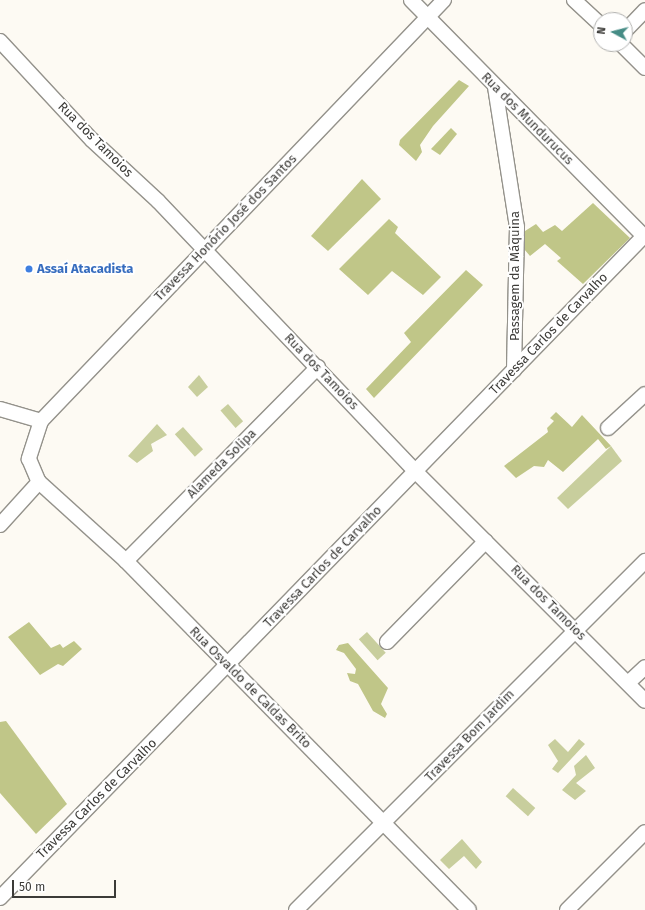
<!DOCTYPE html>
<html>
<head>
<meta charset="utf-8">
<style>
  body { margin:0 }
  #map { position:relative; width:645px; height:910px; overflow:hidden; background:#fdfaf3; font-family:"Fira Sans",sans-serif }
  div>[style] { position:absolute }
  .green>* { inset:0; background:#c8ce9d; transform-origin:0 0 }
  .forest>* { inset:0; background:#c0c688 }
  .roads { filter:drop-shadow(1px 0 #94928b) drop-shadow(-1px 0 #94928b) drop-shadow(0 1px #94928b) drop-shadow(0 -1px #94928b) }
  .minor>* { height:14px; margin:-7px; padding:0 7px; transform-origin:7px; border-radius:7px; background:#fff }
  .dots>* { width:11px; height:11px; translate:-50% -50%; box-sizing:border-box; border:2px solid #fff; border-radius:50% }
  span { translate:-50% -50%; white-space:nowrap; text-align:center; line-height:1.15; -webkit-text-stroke:4px #fff; paint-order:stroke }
  .street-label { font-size:13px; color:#3c3b38 }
  .shop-label { font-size:13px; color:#366cbe; font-weight:700 }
  .left { translate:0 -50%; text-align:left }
  .north { position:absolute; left:593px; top:12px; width:40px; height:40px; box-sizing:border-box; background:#fff; border:1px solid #b1b1af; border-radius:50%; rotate:277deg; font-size:11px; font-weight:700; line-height:16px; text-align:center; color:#3c3b38 }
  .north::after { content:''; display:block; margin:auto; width:14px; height:18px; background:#468c85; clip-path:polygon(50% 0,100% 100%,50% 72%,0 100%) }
  .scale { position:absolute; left:12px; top:880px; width:104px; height:18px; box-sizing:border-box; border:2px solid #3c3b38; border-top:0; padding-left:5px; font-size:12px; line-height:14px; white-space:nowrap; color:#3c3b38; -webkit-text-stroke:3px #fff; paint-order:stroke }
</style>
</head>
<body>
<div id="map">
  <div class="green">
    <i style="clip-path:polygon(199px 375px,208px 387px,197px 397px,188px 387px)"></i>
    <i style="left:228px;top:404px;width:23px;height:10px;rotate:49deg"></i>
    <i style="clip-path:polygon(157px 424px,167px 435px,151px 444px,153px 451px,137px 463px,128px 456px)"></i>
    <i style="left:183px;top:427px;width:30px;height:11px;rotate:48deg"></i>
    <i style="clip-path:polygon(611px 446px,622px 461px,568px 509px,557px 498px)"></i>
    <i style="left:367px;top:632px;width:28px;height:11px;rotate:48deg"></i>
    <i style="clip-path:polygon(555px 739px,568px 752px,579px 739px,585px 744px,558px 773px,552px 769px,558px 761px,548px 745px)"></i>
    <i style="clip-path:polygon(586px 755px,595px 768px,576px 783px,586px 791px,575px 800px,562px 790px,576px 775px,574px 766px)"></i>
    <i style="left:513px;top:788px;width:30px;height:11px;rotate:42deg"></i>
    <i style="clip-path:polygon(462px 839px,482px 862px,476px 869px,464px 856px,449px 869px,440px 860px)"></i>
  </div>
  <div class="forest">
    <i style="clip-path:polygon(459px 80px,469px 86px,433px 126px,420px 145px,422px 152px,416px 161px,399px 145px,400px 140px)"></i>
    <i style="clip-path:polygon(451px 128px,457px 134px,440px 155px,431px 149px)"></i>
    <i style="clip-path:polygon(362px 179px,381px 199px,328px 251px,311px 236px)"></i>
    <i style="clip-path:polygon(593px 203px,630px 238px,583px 284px,557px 261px,561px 258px,545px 244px,530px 256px,524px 249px,525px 231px,536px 224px,543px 232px,555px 225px,562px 231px)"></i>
    <i style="clip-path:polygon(389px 219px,398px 227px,395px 233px,441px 277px,423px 295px,392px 271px,368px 295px,339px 269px)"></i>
    <i style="clip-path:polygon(466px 270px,483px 285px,374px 398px,366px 389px,411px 342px,404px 333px)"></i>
    <i style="clip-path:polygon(556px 412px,572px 427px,582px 415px,611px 446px,606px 449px,598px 439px,563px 472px,548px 460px,544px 467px,534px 466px,516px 478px,504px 466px,548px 432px,547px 428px,554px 421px,550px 418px)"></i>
    <i style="clip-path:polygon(29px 622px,51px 648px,60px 644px,63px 648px,74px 641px,82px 649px,63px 666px,58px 664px,40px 675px,8px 637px)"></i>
    <i style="clip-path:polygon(348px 643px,388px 688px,381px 704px,387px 714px,385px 718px,373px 711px,358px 684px,350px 681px,347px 673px,355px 674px,356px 669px,344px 653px,336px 650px,339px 645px)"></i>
    <i style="clip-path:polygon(6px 721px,67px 804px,36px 834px,0 793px,0 722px)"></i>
  </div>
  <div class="roads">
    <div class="minor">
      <i style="left:411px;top:0;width:333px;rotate:45.4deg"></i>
      <i style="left:444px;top:0;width:583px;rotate:133.75deg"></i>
      <i style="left:41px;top:421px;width:40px;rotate:108deg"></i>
      <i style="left:29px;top:459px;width:25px;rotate:67deg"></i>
      <i style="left:39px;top:482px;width:118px;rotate:42.2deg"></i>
      <i style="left:126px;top:561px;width:489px;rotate:45.5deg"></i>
      <i style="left:574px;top:0;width:37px;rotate:43deg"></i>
      <i style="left:625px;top:31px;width:29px;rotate:-46deg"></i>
      <i style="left:0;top:41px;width:135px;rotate:47.1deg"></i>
      <i style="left:92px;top:140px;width:90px;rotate:42.7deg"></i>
      <i style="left:158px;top:201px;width:373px;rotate:46.4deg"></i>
      <i style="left:415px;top:471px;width:325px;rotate:45deg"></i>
      <i style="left:621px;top:44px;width:34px;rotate:45deg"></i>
      <i style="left:495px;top:87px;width:142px;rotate:81.1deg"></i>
      <i style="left:517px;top:227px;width:143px;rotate:91.2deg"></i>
      <i style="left:0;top:409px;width:43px;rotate:16.3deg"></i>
      <i style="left:608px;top:428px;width:50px;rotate:-42.6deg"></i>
      <i style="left:0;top:525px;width:58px;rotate:-47.8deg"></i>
      <i style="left:126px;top:561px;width:273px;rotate:-45.3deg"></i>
      <i style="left:387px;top:642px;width:141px;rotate:-45.6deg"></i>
      <i style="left:628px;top:683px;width:23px;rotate:-43deg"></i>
      <i style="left:0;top:898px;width:925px;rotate:-45.79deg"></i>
      <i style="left:296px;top:910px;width:494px;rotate:-45deg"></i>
      <i style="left:567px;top:910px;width:110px;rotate:-45deg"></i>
    </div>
  </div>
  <div class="dots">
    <i style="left:29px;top:269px;background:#3f7fe0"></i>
  </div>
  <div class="street-label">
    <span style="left:527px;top:119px;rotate:45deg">Rua dos Mundurucus</span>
    <span style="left:95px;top:140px;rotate:45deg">Rua dos Tamoios</span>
    <span style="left:226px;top:228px;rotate:-46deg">Travessa Honório José dos Santos</span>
    <span style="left:515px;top:276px;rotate:-90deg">Passagem da Máquina</span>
    <span style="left:549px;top:334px;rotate:-46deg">Travessa Carlos de Carvalho</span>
    <span style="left:321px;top:372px;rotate:46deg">Rua dos Tamoios</span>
    <span style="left:222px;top:464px;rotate:-45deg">Alameda Solipa</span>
    <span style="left:323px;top:567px;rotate:-46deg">Travessa Carlos de Carvalho</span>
    <span style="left:548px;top:603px;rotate:45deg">Rua dos Tamoios</span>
    <span style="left:250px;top:688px;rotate:45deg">Rua Osvaldo de Caldas Brito</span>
    <span style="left:470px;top:736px;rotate:-46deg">Travessa Bom Jardim</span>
    <span style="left:97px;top:799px;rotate:-45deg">Travessa Carlos de Carvalho</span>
  </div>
  <div class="shop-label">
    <span class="left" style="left:37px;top:269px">Assaí Atacadista</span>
  </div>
  <div class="north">N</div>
  <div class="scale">50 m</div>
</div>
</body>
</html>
